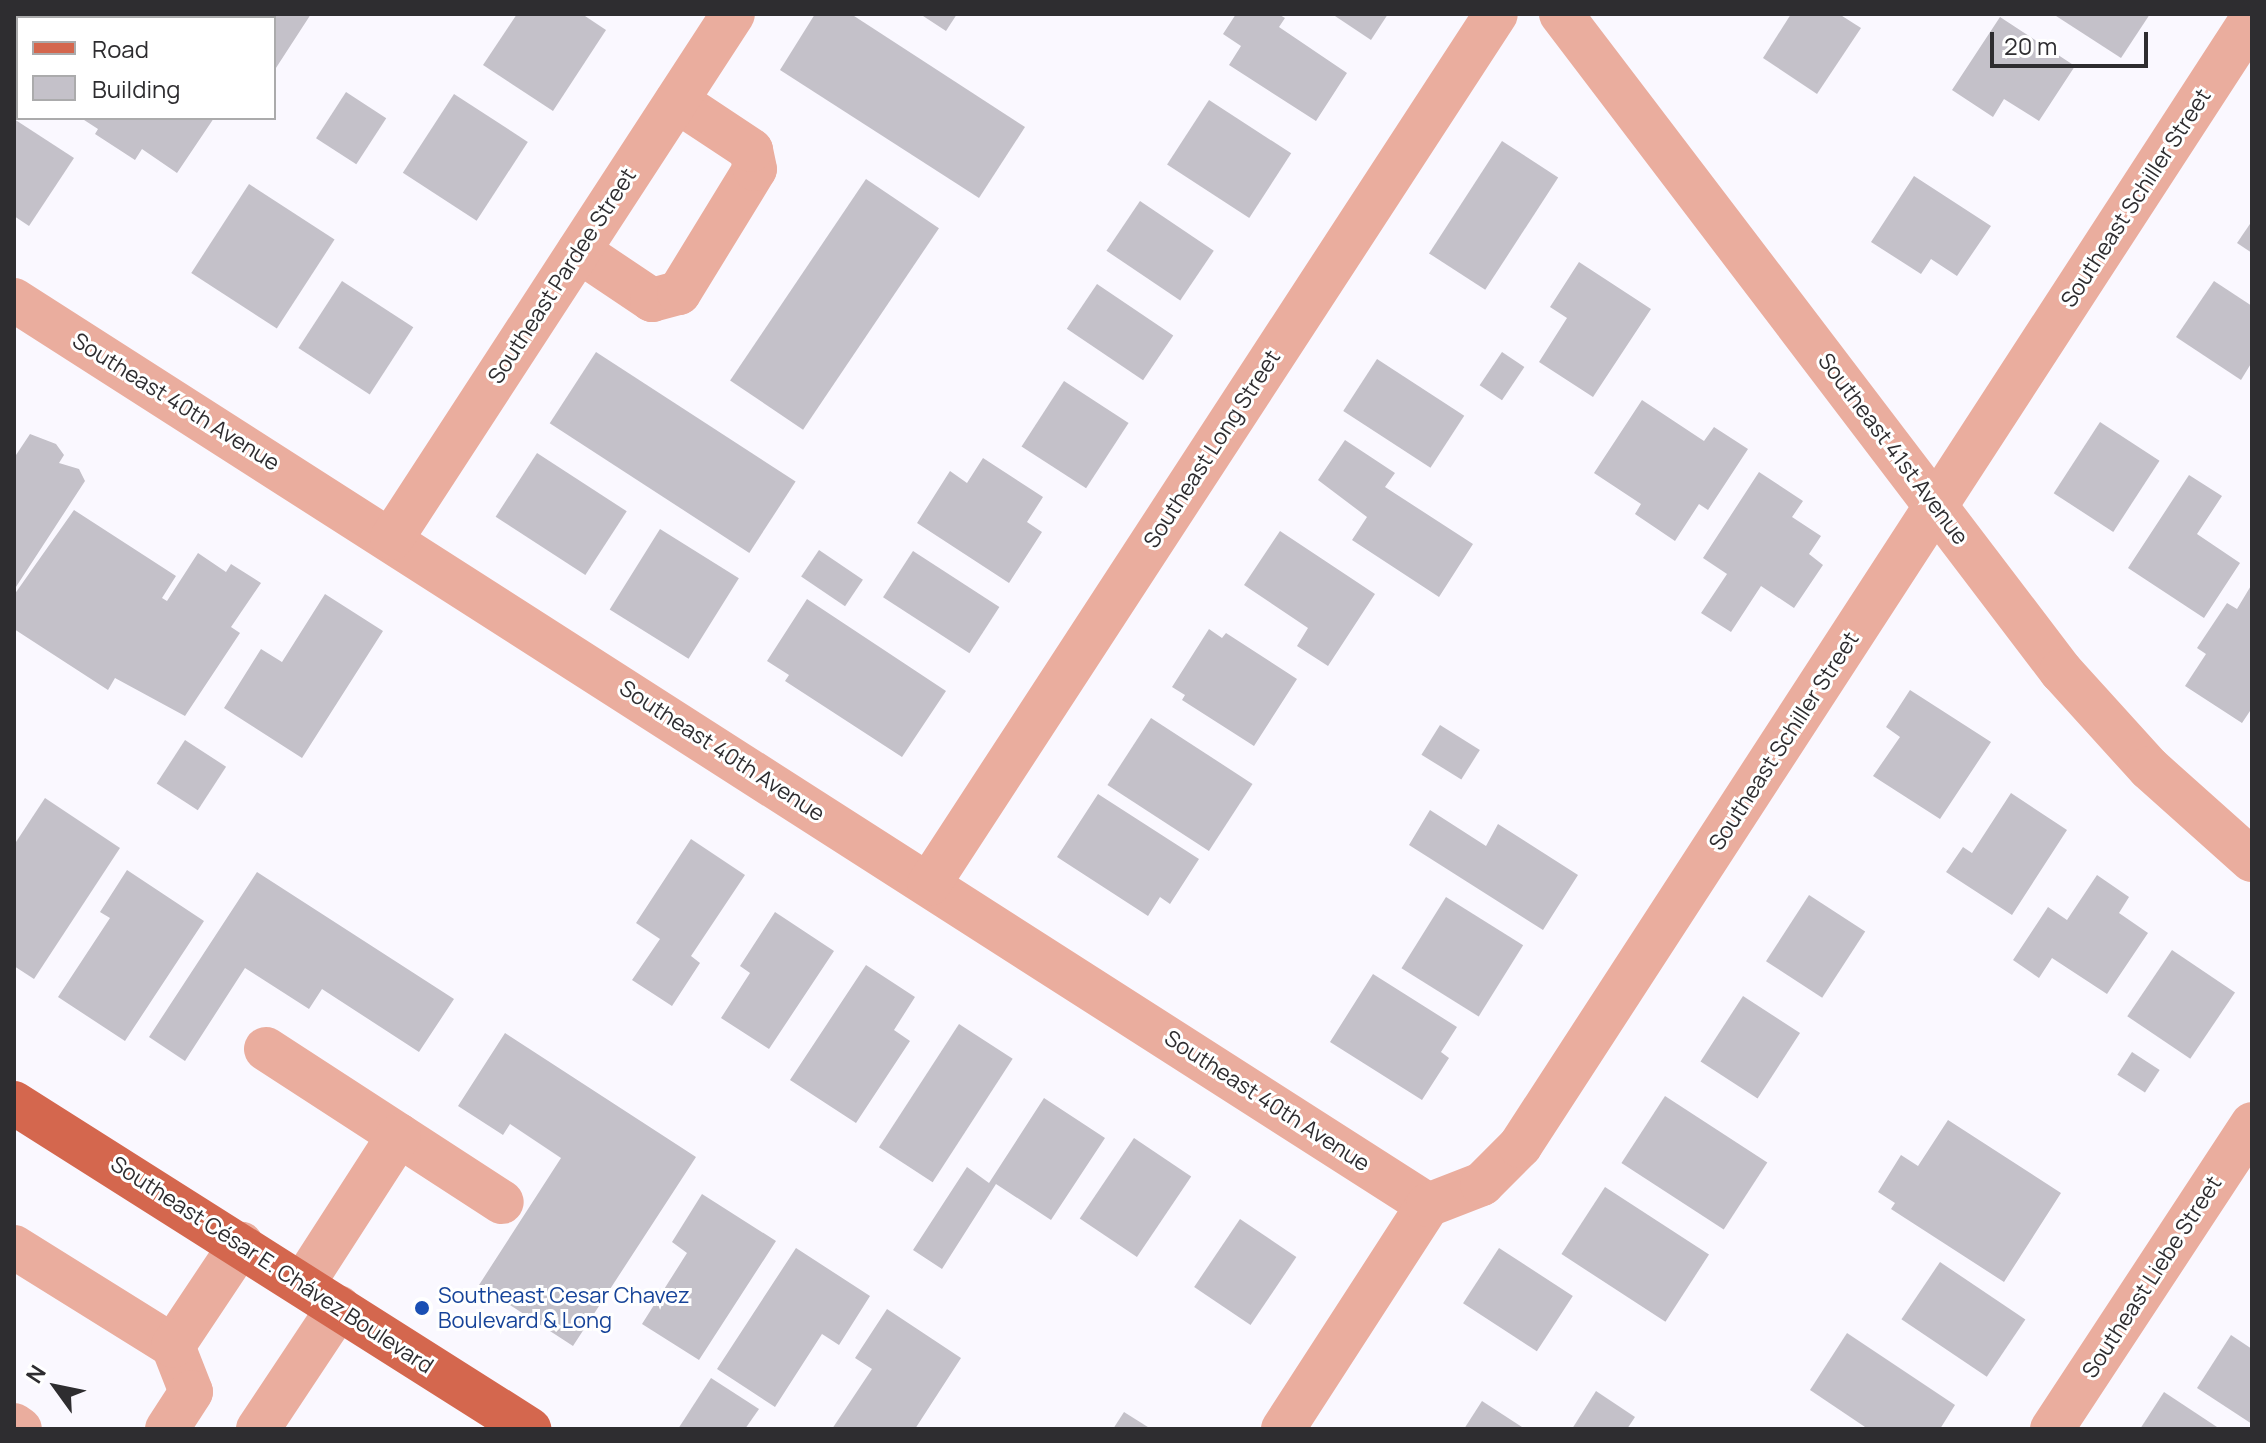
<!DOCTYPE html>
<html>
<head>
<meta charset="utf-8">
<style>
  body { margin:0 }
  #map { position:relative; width:2266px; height:1443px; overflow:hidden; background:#faf8ff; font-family:Manrope,sans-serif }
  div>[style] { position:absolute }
  .building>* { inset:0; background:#c4c1c9; transform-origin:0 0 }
  .minor>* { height:44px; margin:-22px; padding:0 22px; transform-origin:22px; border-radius:22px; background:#eaad9e }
  .major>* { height:44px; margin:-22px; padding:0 22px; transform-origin:22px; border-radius:22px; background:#d4674e }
  .dots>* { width:22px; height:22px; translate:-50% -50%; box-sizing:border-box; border:4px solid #fff; border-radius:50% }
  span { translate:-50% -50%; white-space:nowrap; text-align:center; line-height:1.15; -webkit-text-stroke:6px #fff; paint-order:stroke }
  .street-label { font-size:22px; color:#2e2d30 }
  .transit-label { font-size:22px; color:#164399 }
  .left { translate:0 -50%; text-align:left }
  .frame { position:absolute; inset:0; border:16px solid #2e2d30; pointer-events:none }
  .legend { position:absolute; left:16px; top:16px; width:260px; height:104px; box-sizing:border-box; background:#fff; border:2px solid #ababac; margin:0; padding:10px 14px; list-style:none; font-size:24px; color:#2e2d30 }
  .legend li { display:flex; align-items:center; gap:16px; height:40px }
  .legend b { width:40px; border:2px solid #ababac }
  .north { position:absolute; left:16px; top:1347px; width:80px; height:80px; -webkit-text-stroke:6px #fff; paint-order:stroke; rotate:303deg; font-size:22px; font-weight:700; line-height:32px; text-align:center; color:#2e2d30 }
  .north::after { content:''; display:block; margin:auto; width:28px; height:36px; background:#2e2d30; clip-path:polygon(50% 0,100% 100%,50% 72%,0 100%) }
  .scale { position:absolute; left:1990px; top:32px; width:158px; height:36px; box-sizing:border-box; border:4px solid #2e2d30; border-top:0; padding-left:10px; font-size:24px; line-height:28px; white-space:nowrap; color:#2e2d30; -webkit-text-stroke:6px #fff; paint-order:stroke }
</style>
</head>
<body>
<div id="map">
  <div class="building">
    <i style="clip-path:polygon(186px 14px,311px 14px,274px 71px,274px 18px,184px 18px)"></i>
    <i style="clip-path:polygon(517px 14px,582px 14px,606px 30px,553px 111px,483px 65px)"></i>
    <i style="clip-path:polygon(815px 14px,851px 14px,1025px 127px,979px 198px,780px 70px)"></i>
    <i style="clip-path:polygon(920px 14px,957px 14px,946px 31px)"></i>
    <i style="clip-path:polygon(1236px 14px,1278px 14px,1285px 18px,1279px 27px,1347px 73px,1316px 121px,1229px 65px,1241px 46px,1223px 34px)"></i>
    <i style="clip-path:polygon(1332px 14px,1388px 14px,1371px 40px)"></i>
    <i style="clip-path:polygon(1791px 14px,1839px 14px,1861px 28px,1817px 94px,1763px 58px)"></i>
    <i style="clip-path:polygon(2053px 14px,2150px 14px,2121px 58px)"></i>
    <i style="clip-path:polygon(2000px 17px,2075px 66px,2039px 121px,2004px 99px,1993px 117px,1952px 90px)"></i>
    <i style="left:346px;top:92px;width:48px;height:55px;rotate:33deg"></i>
    <i style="left:454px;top:94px;width:88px;height:94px;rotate:33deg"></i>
    <i style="left:1209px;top:100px;width:98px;height:77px;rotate:33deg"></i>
    <i style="clip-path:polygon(81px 118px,214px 118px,177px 173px,142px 149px,135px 160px,95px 134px,98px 129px)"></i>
    <i style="clip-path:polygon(14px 119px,74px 158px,29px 226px,14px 216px)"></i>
    <i style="left:1502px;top:141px;width:67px;height:134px;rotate:33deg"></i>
    <i style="clip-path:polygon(1914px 176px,1991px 226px,1957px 276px,1931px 259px,1921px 274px,1871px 242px)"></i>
    <i style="left:866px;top:179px;width:88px;height:243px;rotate:34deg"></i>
    <i style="left:249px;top:184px;width:102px;height:106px;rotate:33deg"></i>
    <i style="left:1140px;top:201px;width:89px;height:60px;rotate:34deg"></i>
    <i style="clip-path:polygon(2252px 221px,2252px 253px,2237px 243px)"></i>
    <i style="clip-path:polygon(1579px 262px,1651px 309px,1593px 397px,1539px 362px,1567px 318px,1550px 307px)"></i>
    <i style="left:342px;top:281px;width:85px;height:80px;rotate:33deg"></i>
    <i style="clip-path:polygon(2214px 281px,2252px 306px,2252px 362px,2241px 380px,2176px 337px)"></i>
    <i style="left:1097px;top:284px;width:92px;height:54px;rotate:34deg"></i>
    <i style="left:596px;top:352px;width:238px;height:85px;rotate:33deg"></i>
    <i style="left:1502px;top:352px;width:27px;height:40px;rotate:34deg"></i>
    <i style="left:1377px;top:359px;width:104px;height:62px;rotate:33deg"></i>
    <i style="left:1064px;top:381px;width:77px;height:78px;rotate:33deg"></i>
    <i style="clip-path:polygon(1642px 400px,1704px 441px,1714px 427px,1748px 449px,1708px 510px,1699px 504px,1675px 541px,1635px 514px,1641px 504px,1594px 473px)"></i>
    <i style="left:2100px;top:422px;width:71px;height:85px;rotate:33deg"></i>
    <i style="clip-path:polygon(30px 434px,56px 444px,64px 455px,59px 463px,79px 469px,85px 481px,14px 590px,14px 458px)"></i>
    <i style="clip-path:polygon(1345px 440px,1395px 473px,1385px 487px,1473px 544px,1439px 597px,1352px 540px,1367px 517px,1318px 480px)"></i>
    <i style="left:537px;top:453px;width:107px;height:76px;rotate:33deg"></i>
    <i style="clip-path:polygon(983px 458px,1043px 497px,1027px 522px,1042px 532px,1009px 583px,917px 523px,950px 471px,967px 483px)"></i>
    <i style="clip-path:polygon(1759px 472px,1803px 501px,1792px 517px,1821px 536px,1809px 554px,1823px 565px,1794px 608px,1761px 586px,1731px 632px,1701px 613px,1727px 574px,1703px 558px)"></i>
    <i style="clip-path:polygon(2189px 475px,2222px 496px,2197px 534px,2240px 563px,2204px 618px,2128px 568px)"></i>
    <i style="clip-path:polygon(74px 510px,176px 576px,162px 598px,167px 601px,198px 553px,226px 572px,231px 564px,261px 583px,231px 627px,240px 633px,185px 716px,115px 678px,108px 690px,14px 629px,14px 595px)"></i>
    <i style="left:660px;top:529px;width:93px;height:95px;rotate:32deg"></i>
    <i style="clip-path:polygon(1280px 531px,1375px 594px,1328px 666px,1297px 646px,1308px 628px,1244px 585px)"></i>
    <i style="left:819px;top:550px;width:53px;height:32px;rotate:34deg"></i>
    <i style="left:913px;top:551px;width:103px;height:55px;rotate:33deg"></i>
    <i style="clip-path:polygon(2252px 584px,2252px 708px,2242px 723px,2185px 686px,2206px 654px,2197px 648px,2227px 603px,2237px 609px)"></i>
    <i style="clip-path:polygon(325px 594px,383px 631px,302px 758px,224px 708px,261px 649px,282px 662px)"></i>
    <i style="clip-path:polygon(807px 599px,946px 691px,902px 757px,785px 681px,789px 675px,767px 661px)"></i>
    <i style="clip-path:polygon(1209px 629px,1222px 638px,1226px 633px,1297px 679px,1254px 746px,1182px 700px,1185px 695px,1172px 687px)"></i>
    <i style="clip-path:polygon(1910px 690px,1991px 742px,1940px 819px,1873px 776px,1900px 737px,1886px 727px)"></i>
    <i style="left:1151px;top:718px;width:121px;height:80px;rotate:33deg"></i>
    <i style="left:1440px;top:725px;width:47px;height:35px;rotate:32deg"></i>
    <i style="left:185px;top:740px;width:49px;height:52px;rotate:33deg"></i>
    <i style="clip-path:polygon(2011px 793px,2067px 830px,2012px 915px,1946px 872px,1963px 847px,1972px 853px)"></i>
    <i style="clip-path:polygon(1098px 794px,1199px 859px,1170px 904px,1160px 897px,1148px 916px,1057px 857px)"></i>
    <i style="clip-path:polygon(45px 798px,120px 848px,34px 979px,14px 966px,14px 845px)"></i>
    <i style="clip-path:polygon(1430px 810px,1486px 846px,1498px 824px,1578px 875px,1543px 930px,1409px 845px)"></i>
    <i style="clip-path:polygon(691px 839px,745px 875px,691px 956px,700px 963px,672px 1006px,632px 980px,660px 939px,636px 923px)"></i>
    <i style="clip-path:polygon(127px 870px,204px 921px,125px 1041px,58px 997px,110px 918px,100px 912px)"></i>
    <i style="clip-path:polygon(257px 872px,454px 999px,419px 1052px,322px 989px,309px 1009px,245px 968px,185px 1061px,149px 1037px)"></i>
    <i style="clip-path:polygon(2097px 875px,2129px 897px,2119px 913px,2148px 933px,2107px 994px,2052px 958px,2039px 978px,2013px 960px,2048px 907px,2067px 920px)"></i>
    <i style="left:1809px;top:895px;width:67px;height:79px;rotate:33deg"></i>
    <i style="left:1446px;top:897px;width:91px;height:84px;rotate:32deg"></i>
    <i style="clip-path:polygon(775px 912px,834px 951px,769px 1049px,721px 1018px,750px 973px,740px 966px)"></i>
    <i style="left:2172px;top:950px;width:76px;height:80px;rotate:34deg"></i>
    <i style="clip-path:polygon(866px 965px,915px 997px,894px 1030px,910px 1041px,856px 1123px,790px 1080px)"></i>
    <i style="clip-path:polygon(1373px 974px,1457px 1027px,1441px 1052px,1449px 1058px,1422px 1100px,1330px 1042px)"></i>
    <i style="left:1743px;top:996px;width:68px;height:78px;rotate:33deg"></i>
    <i style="left:959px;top:1024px;width:64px;height:147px;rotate:33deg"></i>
    <i style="clip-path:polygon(505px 1033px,696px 1157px,573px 1346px,479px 1285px,561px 1158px,510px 1124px,503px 1135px,458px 1106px)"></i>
    <i style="left:2132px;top:1052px;width:33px;height:27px;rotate:33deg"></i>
    <i style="left:1665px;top:1096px;width:122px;height:80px;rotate:33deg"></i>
    <i style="clip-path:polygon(1044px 1098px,1105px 1138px,1051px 1220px,996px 1184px,942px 1269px,913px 1250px,967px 1167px,989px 1183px)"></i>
    <i style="clip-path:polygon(1948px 1120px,2061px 1193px,2004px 1282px,1891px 1209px,1895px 1203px,1878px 1192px,1901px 1155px,1918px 1166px)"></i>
    <i style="left:1134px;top:1138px;width:69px;height:97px;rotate:34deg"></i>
    <i style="left:1605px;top:1187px;width:124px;height:80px;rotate:33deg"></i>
    <i style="clip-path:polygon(702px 1194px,776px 1241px,699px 1360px,642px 1324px,687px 1253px,672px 1242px)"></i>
    <i style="left:1240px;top:1219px;width:68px;height:82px;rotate:34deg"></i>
    <i style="clip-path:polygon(796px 1248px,870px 1296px,839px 1345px,822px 1334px,775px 1407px,717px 1369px)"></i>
    <i style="left:1499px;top:1248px;width:88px;height:66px;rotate:33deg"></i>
    <i style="left:1940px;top:1262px;width:103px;height:69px;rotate:34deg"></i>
    <i style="clip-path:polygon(887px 1309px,961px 1358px,915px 1429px,832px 1429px,872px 1369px,855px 1358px)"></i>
    <i style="clip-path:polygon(1847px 1333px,1955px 1405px,1940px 1429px,1868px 1429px,1810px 1390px)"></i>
    <i style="clip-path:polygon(2231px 1335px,2252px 1349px,2252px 1424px,2197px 1388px)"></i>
    <i style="clip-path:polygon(711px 1378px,759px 1409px,745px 1429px,678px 1429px)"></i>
    <i style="clip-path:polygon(1596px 1391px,1635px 1417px,1627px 1429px,1572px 1429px)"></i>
    <i style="clip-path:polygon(2164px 1392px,2220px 1429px,2140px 1429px)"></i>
    <i style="clip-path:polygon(1482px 1401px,1525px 1429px,1464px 1429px)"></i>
    <i style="clip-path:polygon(1124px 1412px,1151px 1429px,1113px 1429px)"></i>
  </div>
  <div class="minor">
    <i style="left:1561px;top:14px;width:826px;rotate:52.73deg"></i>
    <i style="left:2061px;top:671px;width:131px;rotate:47.8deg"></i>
    <i style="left:2149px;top:768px;width:138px;rotate:41.8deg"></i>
    <i style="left:579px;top:251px;width:88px;rotate:33.9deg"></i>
    <i style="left:652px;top:300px;width:28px;rotate:-15deg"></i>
    <i style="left:679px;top:293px;width:145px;rotate:-58.5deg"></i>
    <i style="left:755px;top:169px;width:19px;rotate:-102deg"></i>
    <i style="left:751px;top:150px;width:89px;rotate:-146.5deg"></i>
    <i style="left:14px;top:300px;width:1679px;rotate:32.62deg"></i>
    <i style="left:392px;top:538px;width:625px;rotate:-56.95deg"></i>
    <i style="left:929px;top:884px;width:1038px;rotate:-56.91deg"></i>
    <i style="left:266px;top:1049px;width:281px;rotate:33deg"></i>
    <i style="left:14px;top:1247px;width:187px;rotate:31.9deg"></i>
    <i style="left:173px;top:1346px;width:49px;rotate:68.6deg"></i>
    <i style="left:191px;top:1392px;width:44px;rotate:123deg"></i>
    <i style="left:303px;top:1284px;width:177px;rotate:-57.2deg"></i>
    <i style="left:173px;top:1346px;width:123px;rotate:-56.3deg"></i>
    <i style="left:14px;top:1425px;width:7px;rotate:34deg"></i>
    <i style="left:258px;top:1429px;width:146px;rotate:-56.4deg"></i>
    <i style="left:1283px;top:1429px;width:267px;rotate:-57.1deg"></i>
    <i style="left:1428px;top:1205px;width:58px;rotate:-21.3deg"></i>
    <i style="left:1482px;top:1184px;width:54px;rotate:-45deg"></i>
    <i style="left:1520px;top:1146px;width:1344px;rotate:-57deg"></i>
    <i style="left:2052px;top:1429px;width:365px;rotate:-56.7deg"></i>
  </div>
  <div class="major">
    <i style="left:14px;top:1103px;width:610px;rotate:32.33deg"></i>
  </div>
  <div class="dots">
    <i style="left:422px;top:1308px;background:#1a4fb4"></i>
  </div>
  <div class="street-label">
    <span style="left:2136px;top:198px;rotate:-57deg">Southeast Schiller Street</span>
    <span style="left:562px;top:276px;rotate:-57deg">Southeast Pardee Street</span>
    <span style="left:176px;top:402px;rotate:32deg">Southeast 40th Avenue</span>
    <span style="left:1212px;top:449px;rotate:-57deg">Southeast Long Street</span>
    <span style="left:1893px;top:449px;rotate:53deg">Southeast 41st Avenue</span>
    <span style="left:1784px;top:741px;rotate:-57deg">Southeast Schiller Street</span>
    <span style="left:722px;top:751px;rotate:33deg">Southeast 40th Avenue</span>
    <span style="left:1267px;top:1101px;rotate:33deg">Southeast 40th Avenue</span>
    <span style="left:272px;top:1265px;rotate:33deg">Southeast César E. Chávez Boulevard</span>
    <span style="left:2152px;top:1277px;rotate:-57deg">Southeast Liebe Street</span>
  </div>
  <div class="transit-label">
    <span class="left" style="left:438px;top:1308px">Southeast Cesar Chavez<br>Boulevard &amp; Long</span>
  </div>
  <div class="frame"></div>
  <ul class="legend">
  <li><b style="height:10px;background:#d4674e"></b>Road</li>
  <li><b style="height:22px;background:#c4c1c9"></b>Building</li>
  </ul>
  <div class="north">N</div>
  <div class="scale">20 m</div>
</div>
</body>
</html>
